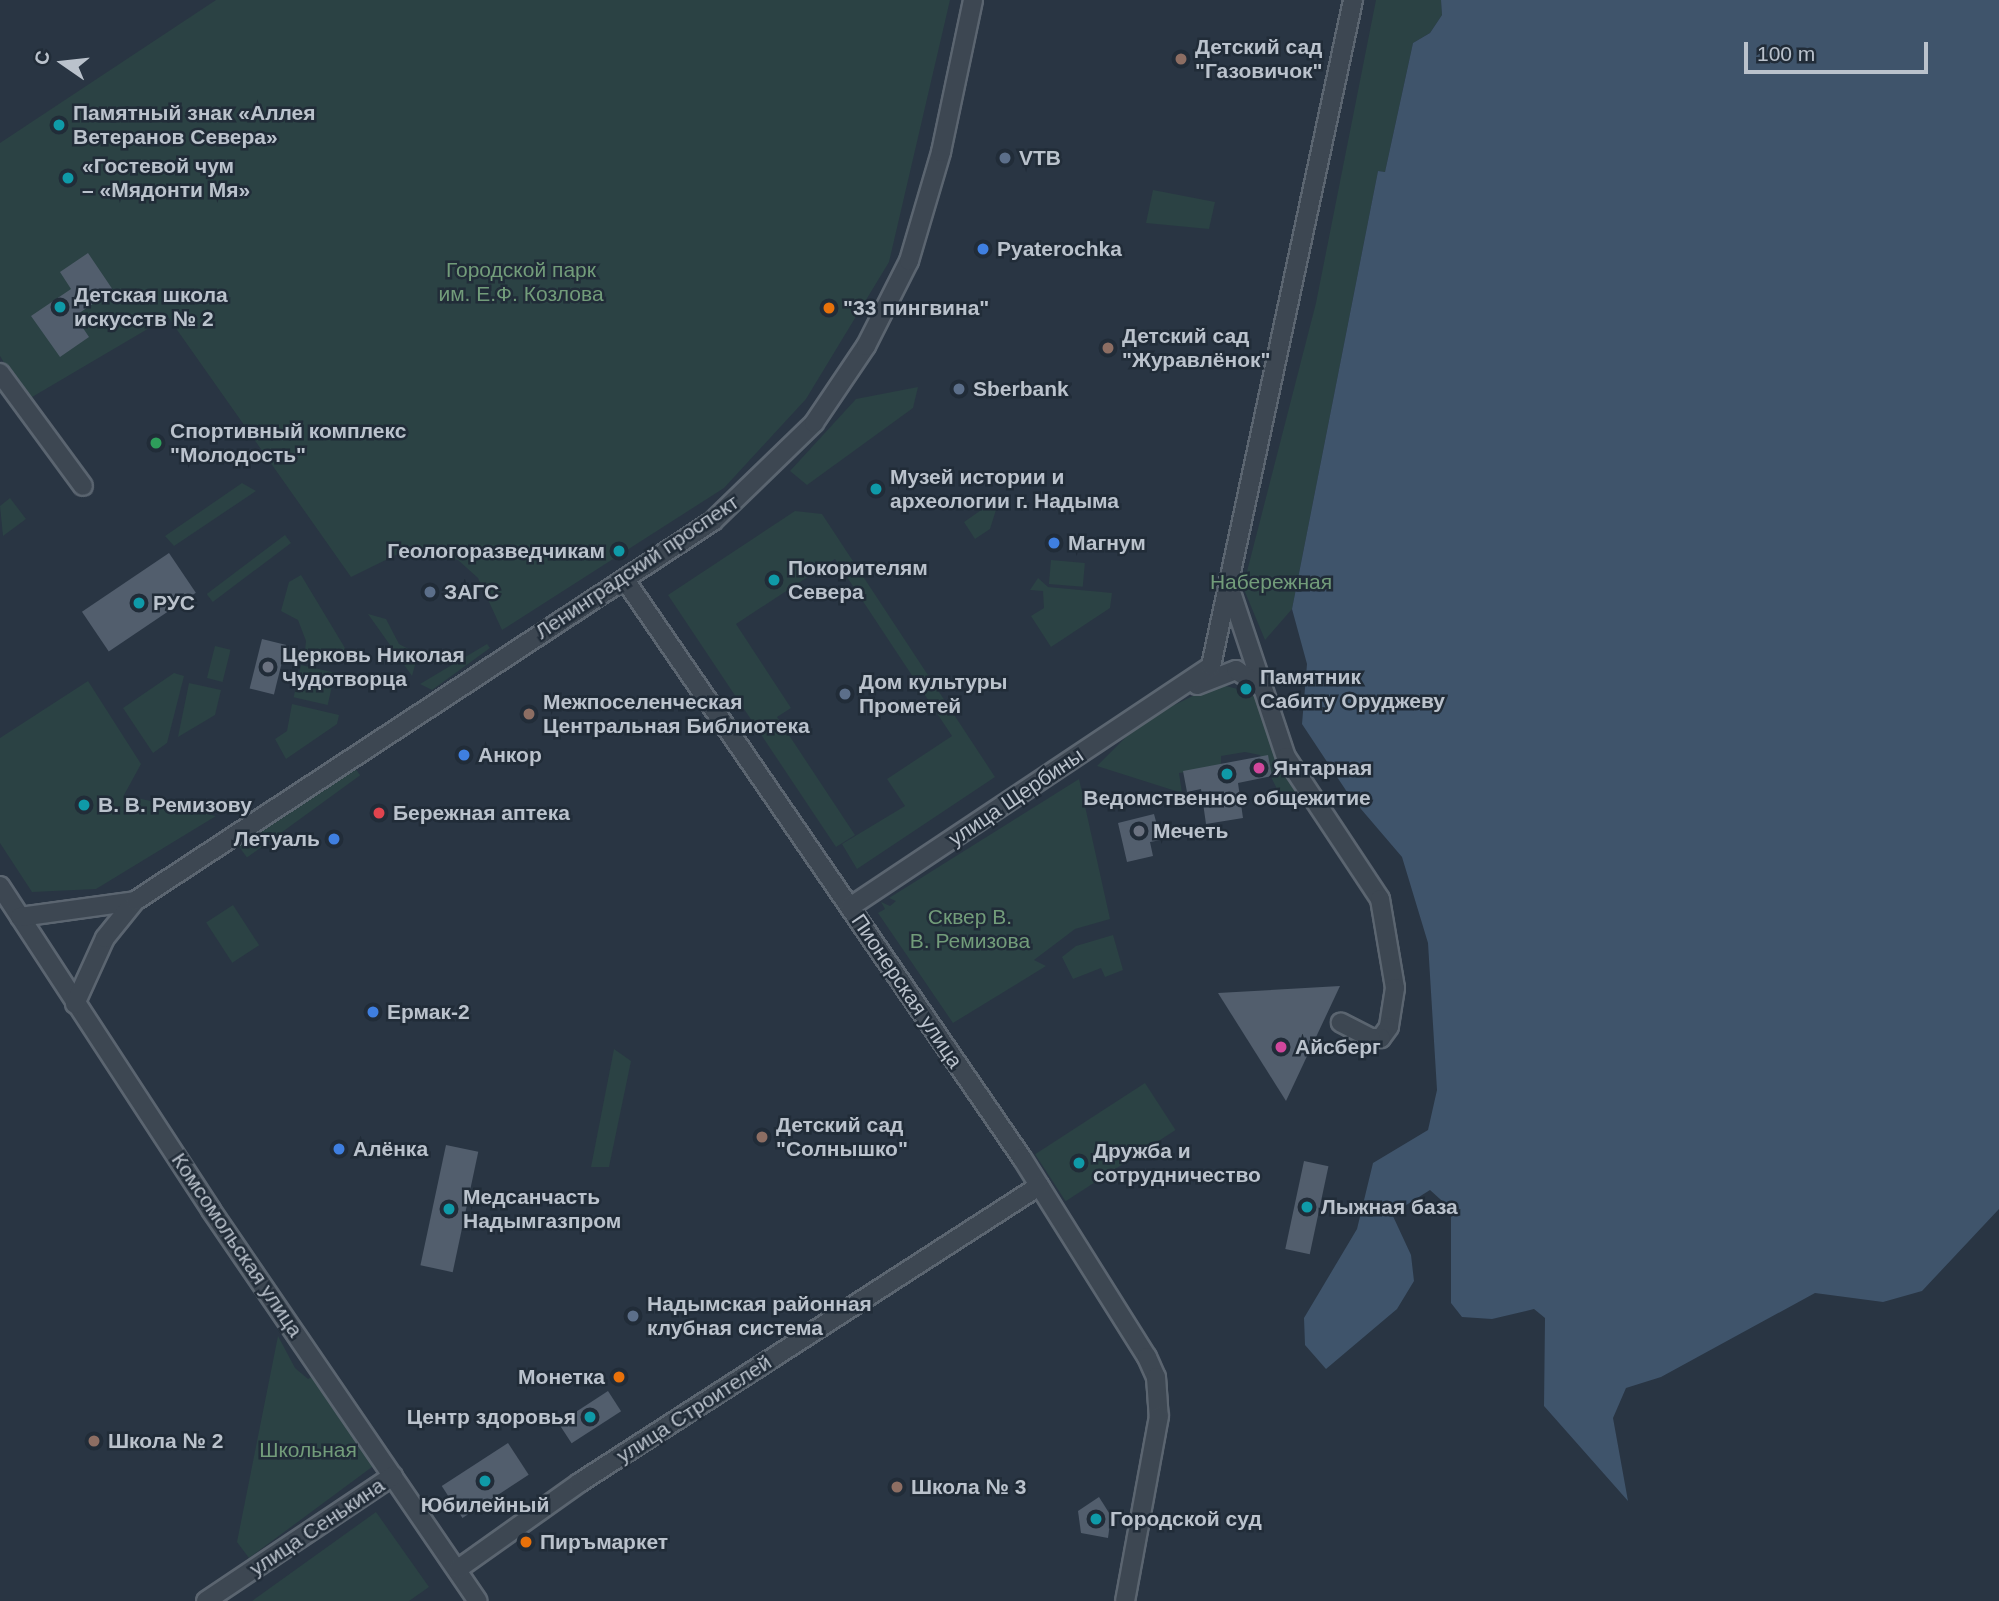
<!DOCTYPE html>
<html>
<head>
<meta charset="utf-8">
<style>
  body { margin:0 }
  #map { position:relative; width:1999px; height:1601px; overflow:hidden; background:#293543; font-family:Helvetica,sans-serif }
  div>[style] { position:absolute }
  .green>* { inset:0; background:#2b4244; transform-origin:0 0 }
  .water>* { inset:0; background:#3f546b }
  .building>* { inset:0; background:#525e6d; transform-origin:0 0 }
  .roads { filter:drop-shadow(2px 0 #5b6570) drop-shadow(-2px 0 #5b6570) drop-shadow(0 2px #5b6570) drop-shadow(0 -2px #5b6570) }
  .minor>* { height:18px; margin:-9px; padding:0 9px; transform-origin:9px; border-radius:9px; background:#3d4752 }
  .dots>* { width:19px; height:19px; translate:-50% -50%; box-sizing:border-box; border:4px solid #212c38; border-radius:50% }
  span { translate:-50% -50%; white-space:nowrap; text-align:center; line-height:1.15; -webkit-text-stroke:5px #212c38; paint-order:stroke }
  .poi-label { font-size:21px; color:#bac2cc; font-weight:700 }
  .left { translate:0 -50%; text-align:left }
  .right { translate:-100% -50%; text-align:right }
  .park-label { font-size:21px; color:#729c7a }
  .street-label { font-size:21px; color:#bac2cc }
  .north { position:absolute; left:28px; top:28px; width:70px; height:70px; -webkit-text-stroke:5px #212c38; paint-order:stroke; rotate:284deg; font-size:19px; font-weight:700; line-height:28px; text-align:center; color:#bac2cc }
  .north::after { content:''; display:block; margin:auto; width:24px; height:32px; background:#bac2cc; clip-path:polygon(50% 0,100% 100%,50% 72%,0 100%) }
  .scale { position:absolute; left:1744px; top:42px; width:184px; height:32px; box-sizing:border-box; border:4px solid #bac2cc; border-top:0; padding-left:9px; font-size:21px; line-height:24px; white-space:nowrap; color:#bac2cc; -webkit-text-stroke:5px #212c38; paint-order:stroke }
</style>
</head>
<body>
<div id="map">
  <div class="green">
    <i style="clip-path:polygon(216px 0,950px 0,889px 262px,806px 399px,724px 488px,502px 630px,478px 578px,458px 560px,436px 551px,404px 551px,351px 577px,168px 317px,27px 400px,0 356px,0 143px)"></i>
    <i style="clip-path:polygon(1376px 0,1441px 0,1442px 15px,1430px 33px,1413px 43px,1385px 172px,1378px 171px,1292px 609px,1265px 640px,1243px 587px,1316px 303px)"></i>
    <i style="clip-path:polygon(1153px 190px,1215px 202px,1209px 229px,1146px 223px)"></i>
    <i style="clip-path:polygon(918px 387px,913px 408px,807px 485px,790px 471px,856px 399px)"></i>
    <i style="clip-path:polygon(242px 483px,256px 491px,174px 546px,165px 536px)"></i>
    <i style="clip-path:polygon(1000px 497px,990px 529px,975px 539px,964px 522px)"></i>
    <i style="clip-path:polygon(10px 498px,26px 519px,3px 536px,0 506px)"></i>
    <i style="clip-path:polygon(795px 511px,822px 514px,995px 777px,857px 869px,842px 844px,905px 806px,887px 779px,952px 736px,835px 559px,736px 624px,791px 708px,777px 717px,855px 835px,836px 847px,668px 595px)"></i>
    <i style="left:285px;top:535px;width:10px;height:98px;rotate:53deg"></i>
    <i style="left:1051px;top:560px;width:34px;height:24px;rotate:5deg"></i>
    <i style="clip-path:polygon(301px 575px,351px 658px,304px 660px,306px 641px,298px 620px,281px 611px,289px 582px)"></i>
    <i style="clip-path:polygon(1038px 578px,1048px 587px,1112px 593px,1110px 608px,1051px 647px,1031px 616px,1044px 608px,1043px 591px,1030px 590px)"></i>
    <i style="clip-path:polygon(368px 614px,386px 619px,399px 644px,418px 654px,412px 676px)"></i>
    <i style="clip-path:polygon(487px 644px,490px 648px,432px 690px,420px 684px)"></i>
    <i style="left:215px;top:646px;width:16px;height:33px;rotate:14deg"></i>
    <i style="left:301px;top:665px;width:35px;height:33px;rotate:13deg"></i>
    <i style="clip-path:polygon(174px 673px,184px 676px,167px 743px,153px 753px,123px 708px)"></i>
    <i style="clip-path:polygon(88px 681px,141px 764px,124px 795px,216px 816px,96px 889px,32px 892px,0 843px,0 738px)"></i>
    <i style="clip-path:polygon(189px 683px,221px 690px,215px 715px,178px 737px)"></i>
    <i style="clip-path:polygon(1217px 684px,1255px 693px,1300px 791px,1280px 795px,1260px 755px,1245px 752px,1221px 756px,1221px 768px,1179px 773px,1182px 793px,1097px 766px,1142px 721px)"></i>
    <i style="clip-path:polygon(292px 704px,339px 715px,337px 724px,286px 759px,275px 739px,287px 731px)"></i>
    <i style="left:352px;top:764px;width:14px;height:140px;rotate:54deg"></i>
    <i style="clip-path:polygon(1079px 779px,1110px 919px,1075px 929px,1034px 960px,1046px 966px,953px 1023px,878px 913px,885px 909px,881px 902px,890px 906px,896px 901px,889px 898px)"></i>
    <i style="left:233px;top:905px;width:48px;height:32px;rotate:57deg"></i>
    <i style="clip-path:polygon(1113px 935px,1123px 970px,1105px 977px,1101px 968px,1073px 979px,1062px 957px,1076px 946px)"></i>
    <i style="clip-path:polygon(614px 1049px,631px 1061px,609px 1167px,591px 1167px)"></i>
    <i style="left:1145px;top:1083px;width:56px;height:131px;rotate:57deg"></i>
    <i style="clip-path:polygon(278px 1336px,295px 1368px,308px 1379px,319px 1373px,372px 1456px,372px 1467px,249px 1558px,237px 1542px)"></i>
    <i style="clip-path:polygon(376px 1512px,429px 1587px,409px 1601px,252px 1601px)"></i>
  </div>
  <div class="water">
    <i style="clip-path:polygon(1441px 0,1999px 0,1999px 1209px,1922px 1291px,1883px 1302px,1815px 1293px,1661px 1377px,1626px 1388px,1613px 1418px,1628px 1501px,1544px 1406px,1545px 1318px,1534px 1309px,1492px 1319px,1462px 1317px,1451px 1303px,1451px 1209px,1430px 1190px,1392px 1214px,1411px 1255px,1414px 1281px,1397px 1309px,1326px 1369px,1305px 1345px,1304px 1318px,1357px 1229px,1373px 1163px,1428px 1130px,1437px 1090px,1428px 943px,1402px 857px,1349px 795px,1302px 724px,1307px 664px,1292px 609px,1378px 171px,1385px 172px,1413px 43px,1430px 33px,1442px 15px)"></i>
  </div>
  <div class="building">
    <i style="clip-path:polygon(88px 253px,113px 290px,75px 316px,89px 337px,60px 357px,31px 316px,71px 289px,60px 272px)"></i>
    <i style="left:169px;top:553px;width:48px;height:105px;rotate:56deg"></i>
    <i style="left:262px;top:639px;width:25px;height:51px;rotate:14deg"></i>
    <i style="clip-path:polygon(1268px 755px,1272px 776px,1238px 783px,1243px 818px,1206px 824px,1201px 789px,1187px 792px,1183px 771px)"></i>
    <i style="clip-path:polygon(1154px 814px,1161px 840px,1150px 842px,1153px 856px,1127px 862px,1118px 823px)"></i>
    <i style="clip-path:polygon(1340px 986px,1286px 1101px,1218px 993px)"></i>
    <i style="left:446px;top:1145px;width:33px;height:123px;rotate:12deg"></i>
    <i style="left:1304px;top:1161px;width:25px;height:90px;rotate:12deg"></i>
    <i style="left:608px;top:1391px;width:24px;height:59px;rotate:57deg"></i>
    <i style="left:508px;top:1443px;width:38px;height:79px;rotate:57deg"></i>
    <i style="clip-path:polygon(1099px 1497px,1111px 1516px,1108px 1538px,1081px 1533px,1078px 1511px)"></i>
  </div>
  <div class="roads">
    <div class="minor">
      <i style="left:0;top:373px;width:140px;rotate:53.7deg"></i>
      <i style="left:625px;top:580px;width:701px;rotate:55.52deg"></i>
      <i style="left:1022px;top:1158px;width:235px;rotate:57.9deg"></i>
      <i style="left:1147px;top:1357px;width:22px;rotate:66deg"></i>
      <i style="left:1156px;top:1377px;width:39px;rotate:86deg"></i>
      <i style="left:1159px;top:1416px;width:188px;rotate:100.4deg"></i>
      <i style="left:1231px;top:592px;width:174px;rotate:71.6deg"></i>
      <i style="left:1286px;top:757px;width:170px;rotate:56.5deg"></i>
      <i style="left:1380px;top:899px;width:90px;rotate:80.4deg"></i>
      <i style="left:1395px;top:988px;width:39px;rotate:99deg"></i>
      <i style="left:1389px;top:1027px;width:14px;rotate:126deg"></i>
      <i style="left:1381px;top:1038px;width:10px;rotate:180deg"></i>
      <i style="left:1371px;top:1038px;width:34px;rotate:-153deg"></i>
      <i style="left:1197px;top:685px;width:42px;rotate:-21deg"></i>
      <i style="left:1236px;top:670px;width:30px;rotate:34deg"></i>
      <i style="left:0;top:886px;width:387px;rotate:56.9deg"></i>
      <i style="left:211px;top:1210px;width:473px;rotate:55.7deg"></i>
      <i style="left:850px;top:907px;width:434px;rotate:-33.7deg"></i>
      <i style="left:1211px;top:666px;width:681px;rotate:-77.96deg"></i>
      <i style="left:20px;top:917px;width:116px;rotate:-7.9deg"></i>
      <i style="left:75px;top:1004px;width:72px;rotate:-65.6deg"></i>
      <i style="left:105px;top:938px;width:48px;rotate:-51deg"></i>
      <i style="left:135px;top:901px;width:692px;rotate:-33.32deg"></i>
      <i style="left:713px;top:521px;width:141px;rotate:-44.1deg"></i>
      <i style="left:814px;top:423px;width:93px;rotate:-56deg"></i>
      <i style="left:866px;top:346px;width:95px;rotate:-63.2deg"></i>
      <i style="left:909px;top:261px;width:114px;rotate:-73.6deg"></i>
      <i style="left:941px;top:152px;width:155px;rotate:-78.1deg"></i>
      <i style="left:458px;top:1569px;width:148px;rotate:-35.4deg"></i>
      <i style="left:579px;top:1483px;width:548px;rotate:-32.85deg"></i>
      <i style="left:206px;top:1601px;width:225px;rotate:-33.8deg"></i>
    </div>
  </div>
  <div class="dots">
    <i style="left:1181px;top:59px;background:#8d6e63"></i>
    <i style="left:59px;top:125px;background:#0f9aa8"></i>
    <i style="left:1005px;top:158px;background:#5c6f8a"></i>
    <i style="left:68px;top:178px;background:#0f9aa8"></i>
    <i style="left:983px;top:249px;background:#3f7fe0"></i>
    <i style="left:60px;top:307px;background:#0f9aa8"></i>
    <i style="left:829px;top:308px;background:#e8710a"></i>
    <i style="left:1108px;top:348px;background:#8d6e63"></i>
    <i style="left:959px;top:389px;background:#5c6f8a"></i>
    <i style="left:156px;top:443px;background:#2e9e5b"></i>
    <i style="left:876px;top:489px;background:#0f9aa8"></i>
    <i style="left:1054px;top:543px;background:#3f7fe0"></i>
    <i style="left:619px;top:551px;background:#0f9aa8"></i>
    <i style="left:774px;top:580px;background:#0f9aa8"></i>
    <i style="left:430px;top:592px;background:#5c6f8a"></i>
    <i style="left:139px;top:603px;background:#0f9aa8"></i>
    <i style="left:268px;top:667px;background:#6b7280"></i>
    <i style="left:1246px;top:689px;background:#0f9aa8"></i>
    <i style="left:845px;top:694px;background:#5c6f8a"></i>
    <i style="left:529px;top:714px;background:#8d6e63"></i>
    <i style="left:464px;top:755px;background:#3f7fe0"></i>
    <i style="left:1259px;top:768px;background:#d1479c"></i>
    <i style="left:1227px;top:774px;background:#0f9aa8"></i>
    <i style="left:84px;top:805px;background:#0f9aa8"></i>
    <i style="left:379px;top:813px;background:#e0444e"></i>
    <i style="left:1139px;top:831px;background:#6b7280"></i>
    <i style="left:334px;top:839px;background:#3f7fe0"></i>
    <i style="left:373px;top:1012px;background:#3f7fe0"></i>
    <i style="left:1281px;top:1047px;background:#d1479c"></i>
    <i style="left:762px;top:1137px;background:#8d6e63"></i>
    <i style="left:339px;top:1149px;background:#3f7fe0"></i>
    <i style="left:1079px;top:1163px;background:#0f9aa8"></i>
    <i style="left:1307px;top:1207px;background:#0f9aa8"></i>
    <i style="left:449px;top:1209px;background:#0f9aa8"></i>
    <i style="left:633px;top:1316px;background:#5c6f8a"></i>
    <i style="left:619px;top:1377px;background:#e8710a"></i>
    <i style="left:590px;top:1417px;background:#0f9aa8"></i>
    <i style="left:94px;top:1441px;background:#8d6e63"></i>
    <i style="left:485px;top:1481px;background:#0f9aa8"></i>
    <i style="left:897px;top:1487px;background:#8d6e63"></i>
    <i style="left:1096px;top:1519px;background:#0f9aa8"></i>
    <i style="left:526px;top:1542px;background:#e8710a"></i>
  </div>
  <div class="poi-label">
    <span class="left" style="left:1195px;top:59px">Детский сад<br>"Газовичок"</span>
    <span class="left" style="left:73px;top:125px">Памятный знак «Аллея<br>Ветеранов Севера»</span>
    <span class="left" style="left:1019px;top:158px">VTB</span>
    <span class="left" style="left:82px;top:178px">«Гостевой чум<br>– «Мядонти Мя»</span>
    <span class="left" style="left:997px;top:249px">Pyaterochka</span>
    <span class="left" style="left:74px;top:307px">Детская школа<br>искусств № 2</span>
    <span class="left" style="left:843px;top:308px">"33 пингвина"</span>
    <span class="left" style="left:1122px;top:348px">Детский сад<br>"Журавлёнок"</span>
    <span class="left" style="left:973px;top:389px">Sberbank</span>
    <span class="left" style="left:170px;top:443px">Спортивный комплекс<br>"Молодость"</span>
    <span class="left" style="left:890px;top:489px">Музей истории и<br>археологии г. Надыма</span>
    <span class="left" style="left:1068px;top:543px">Магнум</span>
    <span class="right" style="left:605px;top:551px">Геологоразведчикам</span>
    <span class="left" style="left:788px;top:580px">Покорителям<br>Севера</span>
    <span class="left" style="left:444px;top:592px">ЗАГС</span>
    <span class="left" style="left:153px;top:603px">РУС</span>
    <span class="left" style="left:282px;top:667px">Церковь Николая<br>Чудотворца</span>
    <span class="left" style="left:1260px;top:689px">Памятник<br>Сабиту Оруджеву</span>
    <span class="left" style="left:859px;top:694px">Дом культуры<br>Прометей</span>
    <span class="left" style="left:543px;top:714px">Межпоселенческая<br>Центральная Библиотека</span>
    <span class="left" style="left:478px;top:755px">Анкор</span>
    <span class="left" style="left:1273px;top:768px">Янтарная</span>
    <span style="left:1227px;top:798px">Ведомственное общежитие</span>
    <span class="left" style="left:98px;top:805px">В. В. Ремизову</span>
    <span class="left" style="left:393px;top:813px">Бережная аптека</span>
    <span class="left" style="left:1153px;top:831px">Мечеть</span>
    <span class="right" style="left:320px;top:839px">Летуаль</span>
    <span class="left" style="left:387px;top:1012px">Ермак-2</span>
    <span class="left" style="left:1295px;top:1047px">Айсберг</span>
    <span class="left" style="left:776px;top:1137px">Детский сад<br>"Солнышко"</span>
    <span class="left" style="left:353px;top:1149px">Алёнка</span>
    <span class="left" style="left:1093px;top:1163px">Дружба и<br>сотрудничество</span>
    <span class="left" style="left:463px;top:1209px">Медсанчасть<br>Надымгазпром</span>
    <span class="left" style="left:1321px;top:1207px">Лыжная база</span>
    <span class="left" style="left:647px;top:1316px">Надымская районная<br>клубная система</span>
    <span class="right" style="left:605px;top:1377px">Монетка</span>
    <span class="right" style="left:576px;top:1417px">Центр здоровья</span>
    <span class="left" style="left:108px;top:1441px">Школа № 2</span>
    <span class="left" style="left:911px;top:1487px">Школа № 3</span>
    <span style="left:485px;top:1505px">Юбилейный</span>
    <span class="left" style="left:1110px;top:1519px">Городской суд</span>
    <span class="left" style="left:540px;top:1542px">Пиръмаркет</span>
  </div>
  <div class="park-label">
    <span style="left:521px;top:282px">Городской парк<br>им. Е.Ф. Козлова</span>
    <span style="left:1271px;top:582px">Набережная</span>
    <span style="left:970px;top:929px">Сквер В.<br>В. Ремизова</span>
    <span style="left:308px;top:1450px">Школьная</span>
  </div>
  <div class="street-label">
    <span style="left:637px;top:567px;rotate:-34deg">Ленинградский проспект</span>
    <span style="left:1016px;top:797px;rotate:-34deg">улица Щербины</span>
    <span style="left:907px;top:991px;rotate:56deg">Пионерская улица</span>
    <span style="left:237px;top:1245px;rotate:56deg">Комсомольская улица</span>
    <span style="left:694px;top:1409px;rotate:-33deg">улица Строителей</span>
    <span style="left:317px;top:1527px;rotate:-34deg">улица Сенькина</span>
  </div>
  <div class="north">С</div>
  <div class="scale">100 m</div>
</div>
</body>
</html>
